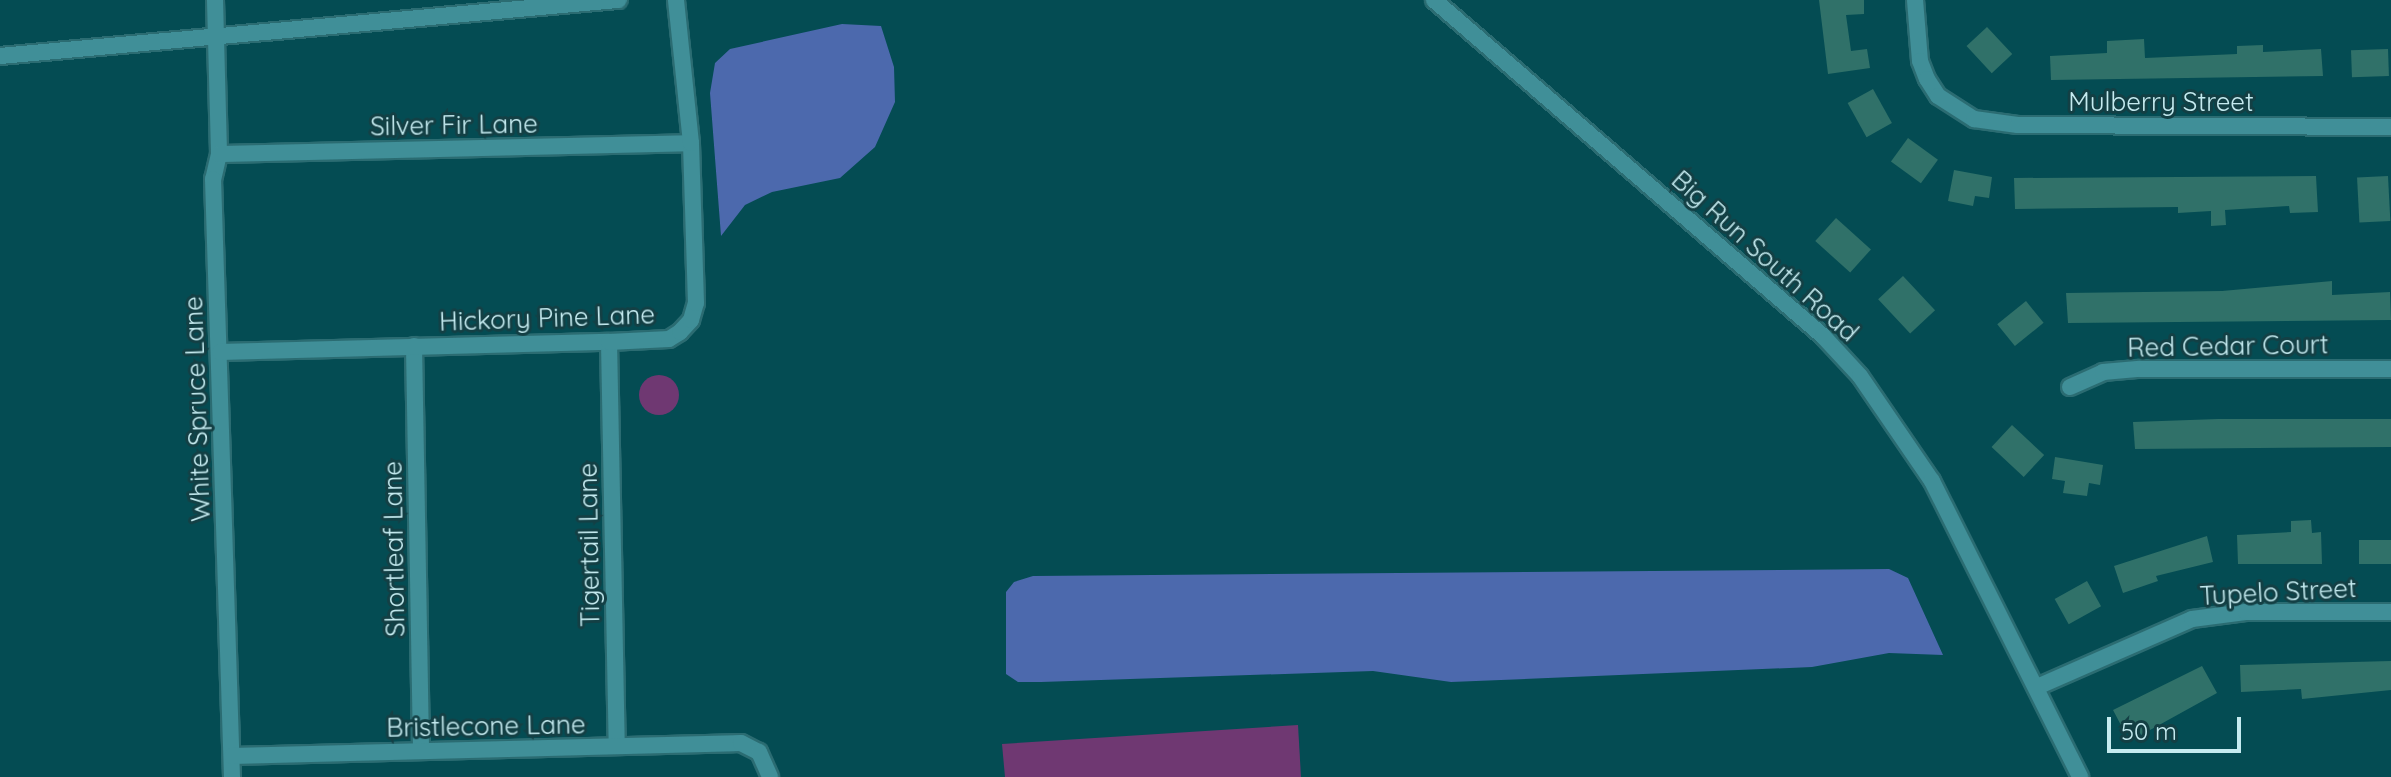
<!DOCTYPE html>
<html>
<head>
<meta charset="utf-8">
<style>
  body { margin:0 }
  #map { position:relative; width:2391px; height:777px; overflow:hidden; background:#044c53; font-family:Quicksand,sans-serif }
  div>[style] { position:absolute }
  .green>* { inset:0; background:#6f3872 }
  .round { border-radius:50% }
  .water>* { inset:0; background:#4c69ad }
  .building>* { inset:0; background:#307169; transform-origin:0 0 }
  .roads { filter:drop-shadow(2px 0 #2b6c72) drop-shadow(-2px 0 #2b6c72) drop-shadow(0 2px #2b6c72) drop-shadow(0 -2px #2b6c72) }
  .minor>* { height:16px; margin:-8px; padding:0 8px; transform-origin:8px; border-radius:8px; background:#408f98 }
  .tertiary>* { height:16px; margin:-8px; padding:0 8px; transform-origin:8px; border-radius:8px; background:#408f98 }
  span { translate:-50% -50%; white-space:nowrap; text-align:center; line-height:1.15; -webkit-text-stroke:6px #133f44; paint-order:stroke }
  .street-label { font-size:26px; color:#c5ebf0 }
  .scale { position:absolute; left:2107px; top:717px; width:134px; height:36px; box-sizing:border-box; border:4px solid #c5ebf0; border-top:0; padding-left:10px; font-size:24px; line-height:28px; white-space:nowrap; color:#c5ebf0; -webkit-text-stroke:6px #133f44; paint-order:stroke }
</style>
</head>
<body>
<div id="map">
  <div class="green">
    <i class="round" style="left:639px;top:375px;width:40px;height:40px"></i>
    <i style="clip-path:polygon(1298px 725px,1301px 777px,1005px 777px,1002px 744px)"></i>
  </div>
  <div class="water">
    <i style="clip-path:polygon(842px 24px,881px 26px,894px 67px,895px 102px,875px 147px,840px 178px,772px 192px,745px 205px,721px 236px,710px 93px,715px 63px,730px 49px)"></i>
    <i style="clip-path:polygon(1889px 569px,1908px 578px,1943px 655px,1889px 653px,1812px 667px,1451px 682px,1373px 671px,1041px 682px,1018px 682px,1006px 674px,1006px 592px,1014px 582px,1033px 576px)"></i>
  </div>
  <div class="building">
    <i style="clip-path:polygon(1819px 0,1864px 0,1864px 14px,1846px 15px,1851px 51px,1867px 49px,1870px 68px,1828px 74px)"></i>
    <i style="left:1987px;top:27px;width:37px;height:28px;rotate:47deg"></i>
    <i style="clip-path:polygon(2144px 39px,2145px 58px,2237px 54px,2237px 46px,2263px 45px,2263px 52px,2321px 49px,2323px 76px,2051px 80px,2050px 56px,2107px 53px,2107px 41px)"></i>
    <i style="left:2388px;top:49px;width:27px;height:37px;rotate:88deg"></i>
    <i style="left:1873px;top:89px;width:39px;height:29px;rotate:61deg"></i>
    <i style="left:1908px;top:138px;width:37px;height:29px;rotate:36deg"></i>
    <i style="clip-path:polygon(1954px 170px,1992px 177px,1989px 198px,1975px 196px,1973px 206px,1948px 201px)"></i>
    <i style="clip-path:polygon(2316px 176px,2318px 212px,2290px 213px,2289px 206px,2225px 210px,2226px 225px,2211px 226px,2211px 211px,2178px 213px,2178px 207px,2015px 209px,2014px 178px)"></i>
    <i style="left:2388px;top:176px;width:45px;height:31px;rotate:87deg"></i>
    <i style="left:1836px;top:218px;width:47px;height:31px;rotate:42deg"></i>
    <i style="left:1903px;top:276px;width:47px;height:34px;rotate:47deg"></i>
    <i style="clip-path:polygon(2332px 281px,2332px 295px,2390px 292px,2391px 320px,2068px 323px,2066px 293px,2222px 291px)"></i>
    <i style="left:2026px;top:301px;width:28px;height:37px;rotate:51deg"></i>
    <i style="clip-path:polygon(2218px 419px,2391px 419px,2391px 447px,2135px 449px,2133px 422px)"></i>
    <i style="left:2012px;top:425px;width:44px;height:30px;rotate:43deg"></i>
    <i style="clip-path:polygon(2055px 457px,2103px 465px,2100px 485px,2089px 483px,2087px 496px,2063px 493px,2065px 481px,2052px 479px)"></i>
    <i style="clip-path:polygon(2311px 520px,2312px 533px,2321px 532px,2322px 564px,2238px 564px,2237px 535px,2291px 532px,2291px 521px)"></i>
    <i style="clip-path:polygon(2207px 536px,2213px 562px,2156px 576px,2158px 581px,2123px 593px,2114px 566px)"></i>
    <i style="left:2391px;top:540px;width:24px;height:32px;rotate:90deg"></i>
    <i style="left:2087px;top:581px;width:29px;height:37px;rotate:61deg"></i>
    <i style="clip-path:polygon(2391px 661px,2391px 690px,2302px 699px,2301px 689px,2241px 692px,2240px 665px)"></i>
    <i style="clip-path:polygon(2202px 666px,2217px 693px,2141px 735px,2136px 725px,2124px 731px,2113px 710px)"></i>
  </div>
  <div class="roads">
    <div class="minor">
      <i style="left:215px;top:0;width:154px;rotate:88.5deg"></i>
      <i style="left:219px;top:154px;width:26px;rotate:103deg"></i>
      <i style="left:213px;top:179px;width:598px;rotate:88.18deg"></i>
      <i style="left:1915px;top:0;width:61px;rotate:85.3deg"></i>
      <i style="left:1920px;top:61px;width:19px;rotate:69deg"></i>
      <i style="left:1927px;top:79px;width:20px;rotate:57deg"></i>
      <i style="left:1938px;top:96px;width:43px;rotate:32.6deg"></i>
      <i style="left:1974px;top:119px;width:44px;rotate:7.8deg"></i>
      <i style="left:2018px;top:125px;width:373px;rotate:0.3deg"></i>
      <i style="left:219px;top:154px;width:472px;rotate:-1.3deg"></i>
      <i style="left:609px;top:342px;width:404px;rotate:88.9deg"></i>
      <i style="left:414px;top:346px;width:405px;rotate:89deg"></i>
      <i style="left:220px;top:352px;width:389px;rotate:-1.5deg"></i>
      <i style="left:609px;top:342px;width:60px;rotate:-2.9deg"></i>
      <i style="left:669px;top:339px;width:13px;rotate:-32deg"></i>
      <i style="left:680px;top:332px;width:16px;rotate:-47deg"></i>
      <i style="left:691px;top:320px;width:18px;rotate:-74deg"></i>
      <i style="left:696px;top:303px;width:160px;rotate:-91.8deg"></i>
      <i style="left:691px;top:143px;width:144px;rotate:-96deg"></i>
      <i style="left:2070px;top:387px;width:36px;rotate:-24deg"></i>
      <i style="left:2103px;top:372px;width:37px;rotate:-5deg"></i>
      <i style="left:2140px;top:369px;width:251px"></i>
      <i style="left:2037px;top:687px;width:169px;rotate:-23.7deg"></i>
      <i style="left:2192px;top:619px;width:54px;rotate:-7.4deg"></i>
      <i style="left:2246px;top:612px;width:145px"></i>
      <i style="left:232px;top:756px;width:509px;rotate:-1.46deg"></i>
      <i style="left:741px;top:743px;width:20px;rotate:27deg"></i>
      <i style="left:759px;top:752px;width:27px;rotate:66deg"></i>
    </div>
    <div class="tertiary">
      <i style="left:1434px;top:0;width:514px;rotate:40.82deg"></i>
      <i style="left:1823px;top:336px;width:54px;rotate:47.2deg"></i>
      <i style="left:1860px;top:376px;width:127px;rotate:55.6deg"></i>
      <i style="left:1932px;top:481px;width:331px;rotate:63.4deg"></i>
      <i style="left:0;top:56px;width:621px;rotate:-5.18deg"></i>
    </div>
  </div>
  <div class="street-label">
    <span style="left:2161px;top:102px">Mulberry Street</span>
    <span style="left:454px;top:125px;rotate:-1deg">Silver Fir Lane</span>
    <span style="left:1765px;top:256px;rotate:42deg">Big Run South Road</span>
    <span style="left:547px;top:318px;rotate:-2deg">Hickory Pine Lane</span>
    <span style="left:2228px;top:346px;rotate:-1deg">Red Cedar Court</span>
    <span style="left:197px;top:409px;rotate:-92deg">White Spruce Lane</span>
    <span style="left:589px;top:545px;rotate:-91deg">Tigertail Lane</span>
    <span style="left:394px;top:549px;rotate:-91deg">Shortleaf Lane</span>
    <span style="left:2278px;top:592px;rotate:-3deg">Tupelo Street</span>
    <span style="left:486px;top:726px;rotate:-1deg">Bristlecone Lane</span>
  </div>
  <div class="scale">50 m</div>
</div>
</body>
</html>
